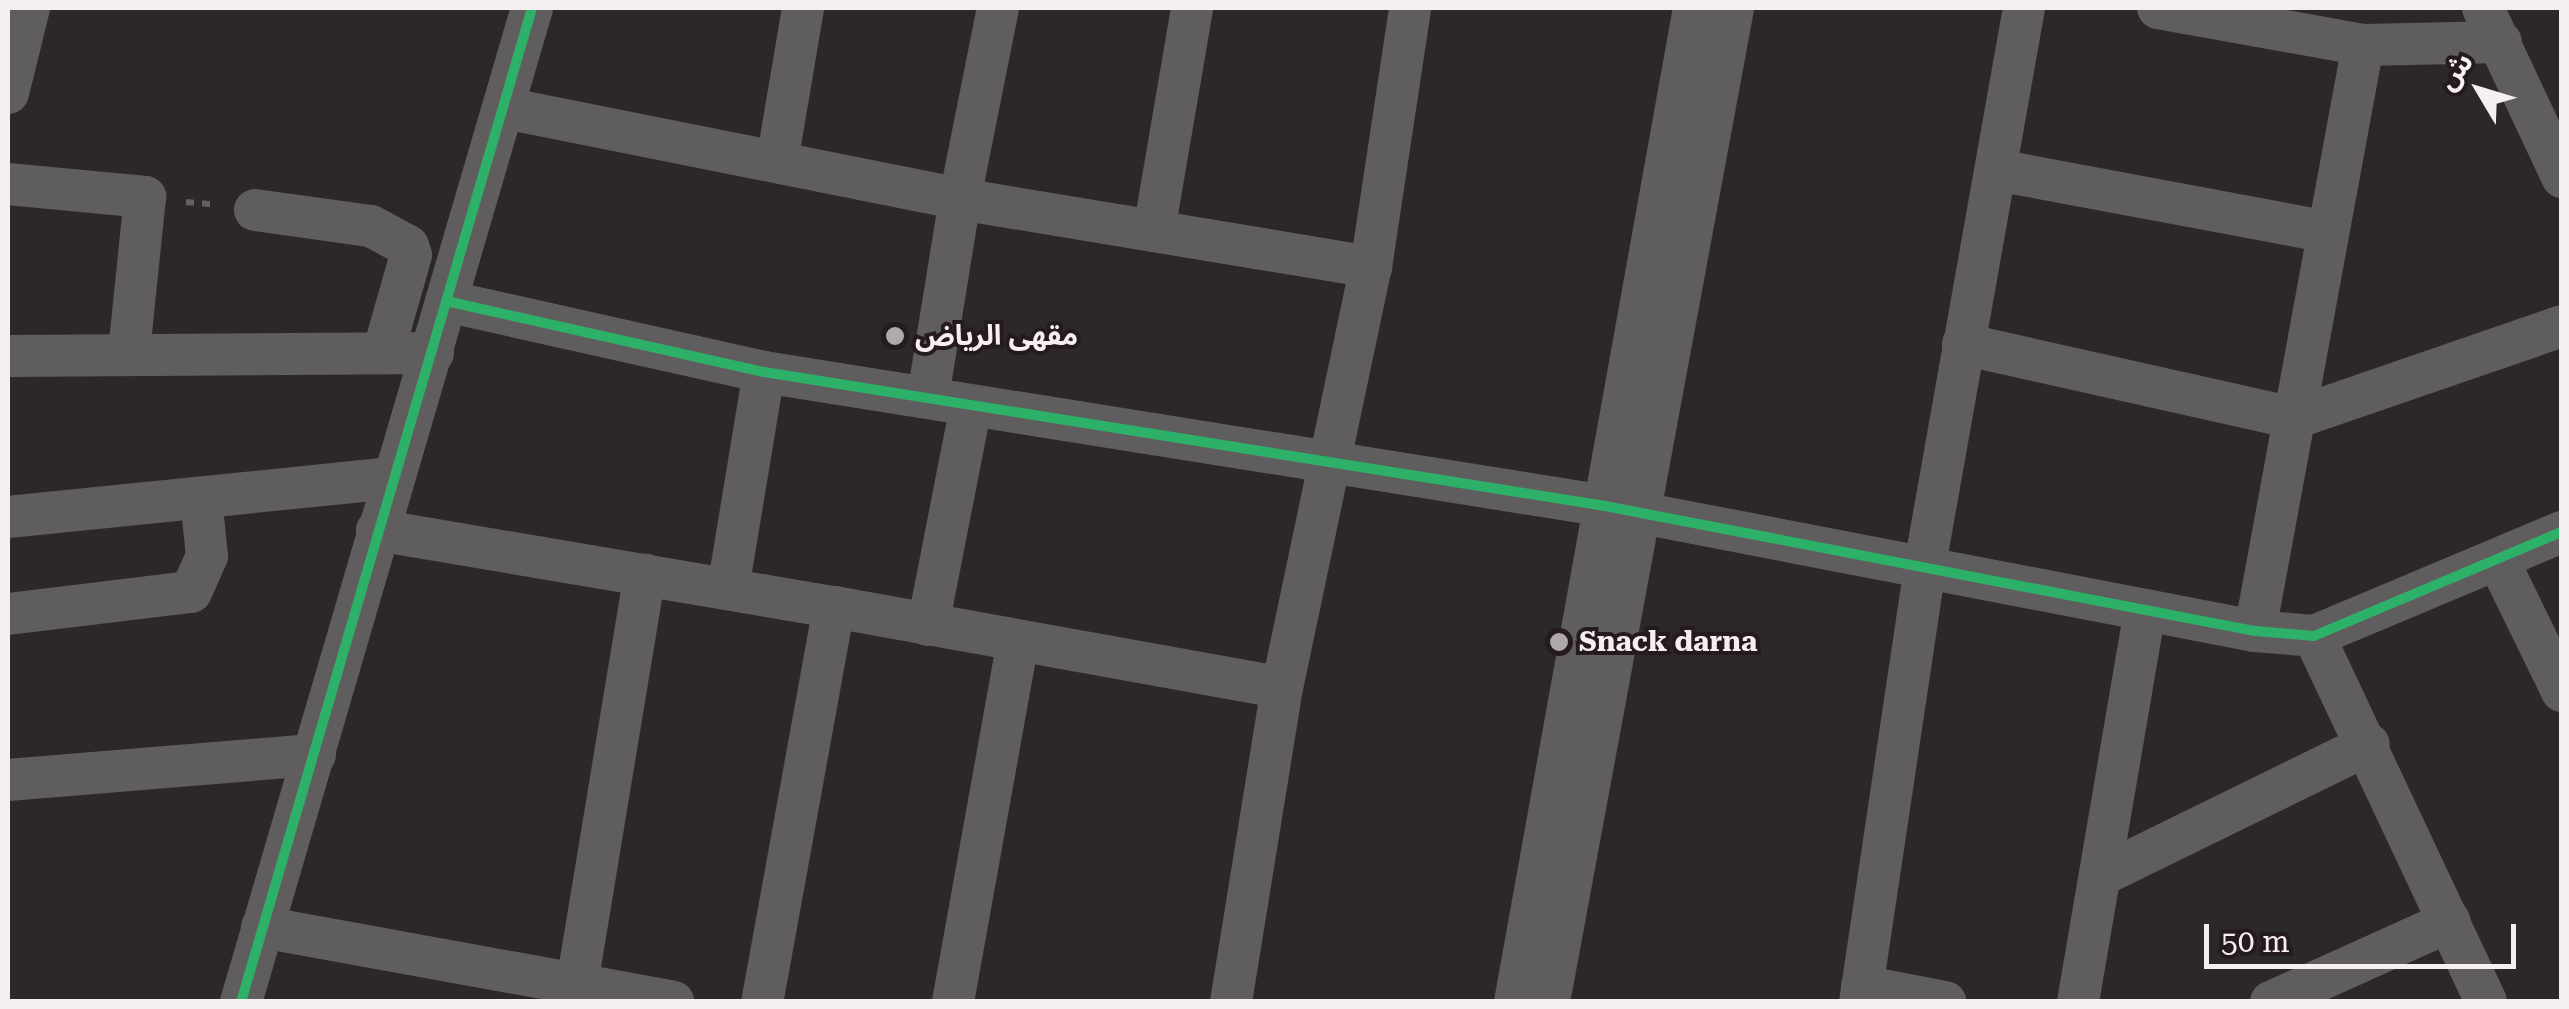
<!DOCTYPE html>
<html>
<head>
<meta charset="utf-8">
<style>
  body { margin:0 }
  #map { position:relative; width:2569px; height:1009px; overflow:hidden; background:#2c2729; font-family:"Roboto Serif","Noto Sans Arabic",serif }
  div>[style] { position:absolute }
  .path>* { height:6px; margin-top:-3px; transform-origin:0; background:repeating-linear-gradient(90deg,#626060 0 8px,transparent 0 16px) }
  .minor>* { height:42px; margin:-21px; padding:0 21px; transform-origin:21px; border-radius:21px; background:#605d5f }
  .cycleway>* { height:10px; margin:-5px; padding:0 5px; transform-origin:5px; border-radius:5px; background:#2db169 }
  .dots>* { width:28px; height:28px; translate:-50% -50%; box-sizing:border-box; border:5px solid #251b1f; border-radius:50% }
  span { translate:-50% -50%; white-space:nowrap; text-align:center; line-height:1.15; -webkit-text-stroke:8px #251b1f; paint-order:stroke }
  .poi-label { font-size:28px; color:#f6eff1; font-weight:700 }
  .left { translate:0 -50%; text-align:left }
  .frame { position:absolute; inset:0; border:10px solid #f6eff1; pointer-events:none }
  .north { position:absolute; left:2429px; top:40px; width:100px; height:100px; -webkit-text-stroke:8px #251b1f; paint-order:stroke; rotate:308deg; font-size:28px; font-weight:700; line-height:40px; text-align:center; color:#f6eff1 }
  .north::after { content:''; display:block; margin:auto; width:35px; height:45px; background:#f6eff1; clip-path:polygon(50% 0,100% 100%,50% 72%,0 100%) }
  .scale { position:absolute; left:2204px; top:924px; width:312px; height:45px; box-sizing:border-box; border:5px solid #f6eff1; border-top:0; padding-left:12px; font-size:30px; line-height:35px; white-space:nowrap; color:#f6eff1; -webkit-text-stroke:8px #251b1f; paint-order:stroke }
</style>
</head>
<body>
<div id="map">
  <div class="path">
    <i style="left:186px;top:202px;width:32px;rotate:5deg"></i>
  </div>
  <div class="minor">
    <i style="left:998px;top:8px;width:195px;rotate:101.3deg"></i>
    <i style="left:960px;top:199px;width:417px;rotate:9.4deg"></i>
    <i style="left:2158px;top:8px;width:208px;rotate:10.2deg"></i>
    <i style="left:2483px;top:8px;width:187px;rotate:64.9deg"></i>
    <i style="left:8px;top:93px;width:88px;rotate:-76.1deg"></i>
    <i style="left:505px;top:108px;width:464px;rotate:11.3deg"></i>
    <i style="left:960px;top:199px;width:201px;rotate:99.2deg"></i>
    <i style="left:777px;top:162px;width:156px;rotate:-80.4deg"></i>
    <i style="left:1997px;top:170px;width:337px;rotate:10.6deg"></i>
    <i style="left:8px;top:184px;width:138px;rotate:5.4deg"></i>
    <i style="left:145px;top:197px;width:156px;rotate:95.9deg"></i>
    <i style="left:255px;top:210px;width:117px;rotate:7.9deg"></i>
    <i style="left:371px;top:226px;width:42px;rotate:28.4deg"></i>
    <i style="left:408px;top:246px;width:9px;rotate:72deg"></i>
    <i style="left:411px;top:255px;width:102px;rotate:105.9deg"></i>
    <i style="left:1154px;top:231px;width:226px;rotate:-80.3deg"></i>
    <i style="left:446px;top:301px;width:326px;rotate:12.6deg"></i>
    <i style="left:764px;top:372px;width:852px;rotate:9.05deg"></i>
    <i style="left:1605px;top:506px;width:662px;rotate:10.89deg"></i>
    <i style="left:2255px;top:631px;width:59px;rotate:4.8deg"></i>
    <i style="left:2314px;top:636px;width:269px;rotate:-22.8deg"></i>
    <i style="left:1963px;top:344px;width:340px;rotate:12.6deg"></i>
    <i style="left:2295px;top:418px;width:282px;rotate:-19deg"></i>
    <i style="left:8px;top:356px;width:425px;rotate:-0.4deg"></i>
    <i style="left:8px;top:517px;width:386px;rotate:-5.8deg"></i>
    <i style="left:377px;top:530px;width:463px;rotate:9.6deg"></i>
    <i style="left:834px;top:607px;width:402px;rotate:100.3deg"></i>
    <i style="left:2498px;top:560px;width:146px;rotate:64deg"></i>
    <i style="left:728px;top:589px;width:220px;rotate:-80.6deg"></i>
    <i style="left:834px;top:607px;width:455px;rotate:10.2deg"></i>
    <i style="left:8px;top:614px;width:184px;rotate:-6.9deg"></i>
    <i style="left:191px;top:592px;width:39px;rotate:-66deg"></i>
    <i style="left:207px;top:556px;width:58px;rotate:-95.9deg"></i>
    <i style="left:928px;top:625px;width:223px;rotate:-78.9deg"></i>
    <i style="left:2255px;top:631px;width:596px;rotate:-79.56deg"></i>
    <i style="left:2363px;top:45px;width:138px;rotate:-1.2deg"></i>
    <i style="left:2314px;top:636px;width:404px;rotate:64.8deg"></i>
    <i style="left:8px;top:780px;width:308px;rotate:-4.7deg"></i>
    <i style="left:2102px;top:875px;width:297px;rotate:-26.1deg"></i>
    <i style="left:262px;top:927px;width:418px;rotate:10.3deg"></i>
    <i style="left:577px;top:984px;width:415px;rotate:-80.6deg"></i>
    <i style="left:1862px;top:986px;width:85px;rotate:10.9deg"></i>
    <i style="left:241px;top:1002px;width:1036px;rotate:-73.68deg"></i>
    <i style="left:953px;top:1002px;width:367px;rotate:-79.8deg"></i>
    <i style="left:1231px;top:1002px;width:318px;rotate:-80.8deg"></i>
    <i style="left:1282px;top:688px;width:430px;rotate:-78.1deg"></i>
    <i style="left:1371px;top:267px;width:262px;rotate:-81.4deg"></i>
    <i style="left:1515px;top:1002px;width:1010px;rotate:-79.79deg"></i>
    <i style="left:1549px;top:1002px;width:1011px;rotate:-79.51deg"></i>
    <i style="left:1860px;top:1002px;width:442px;rotate:-81.5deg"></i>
    <i style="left:1925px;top:565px;width:566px;rotate:-79.92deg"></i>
    <i style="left:2078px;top:1002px;width:394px;rotate:-80.3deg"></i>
    <i style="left:2271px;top:1002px;width:196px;rotate:-24.3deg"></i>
  </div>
  <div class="cycleway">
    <i style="left:446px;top:301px;width:326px;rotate:12.6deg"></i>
    <i style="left:764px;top:372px;width:852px;rotate:9.05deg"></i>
    <i style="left:1605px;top:506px;width:662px;rotate:10.89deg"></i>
    <i style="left:2255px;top:631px;width:59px;rotate:4.8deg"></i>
    <i style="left:2314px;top:636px;width:269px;rotate:-22.8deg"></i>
    <i style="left:241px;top:1002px;width:1036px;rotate:-73.68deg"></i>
  </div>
  <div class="dots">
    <i style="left:895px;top:336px;background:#afa9ab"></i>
    <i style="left:1559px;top:642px;background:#afa9ab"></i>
  </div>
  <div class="poi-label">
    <span class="left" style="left:915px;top:336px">مقهى الرياض</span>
    <span class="left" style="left:1579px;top:642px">Snack darna</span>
  </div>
  <div class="frame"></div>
  <div class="north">ش</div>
  <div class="scale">50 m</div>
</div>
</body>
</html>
